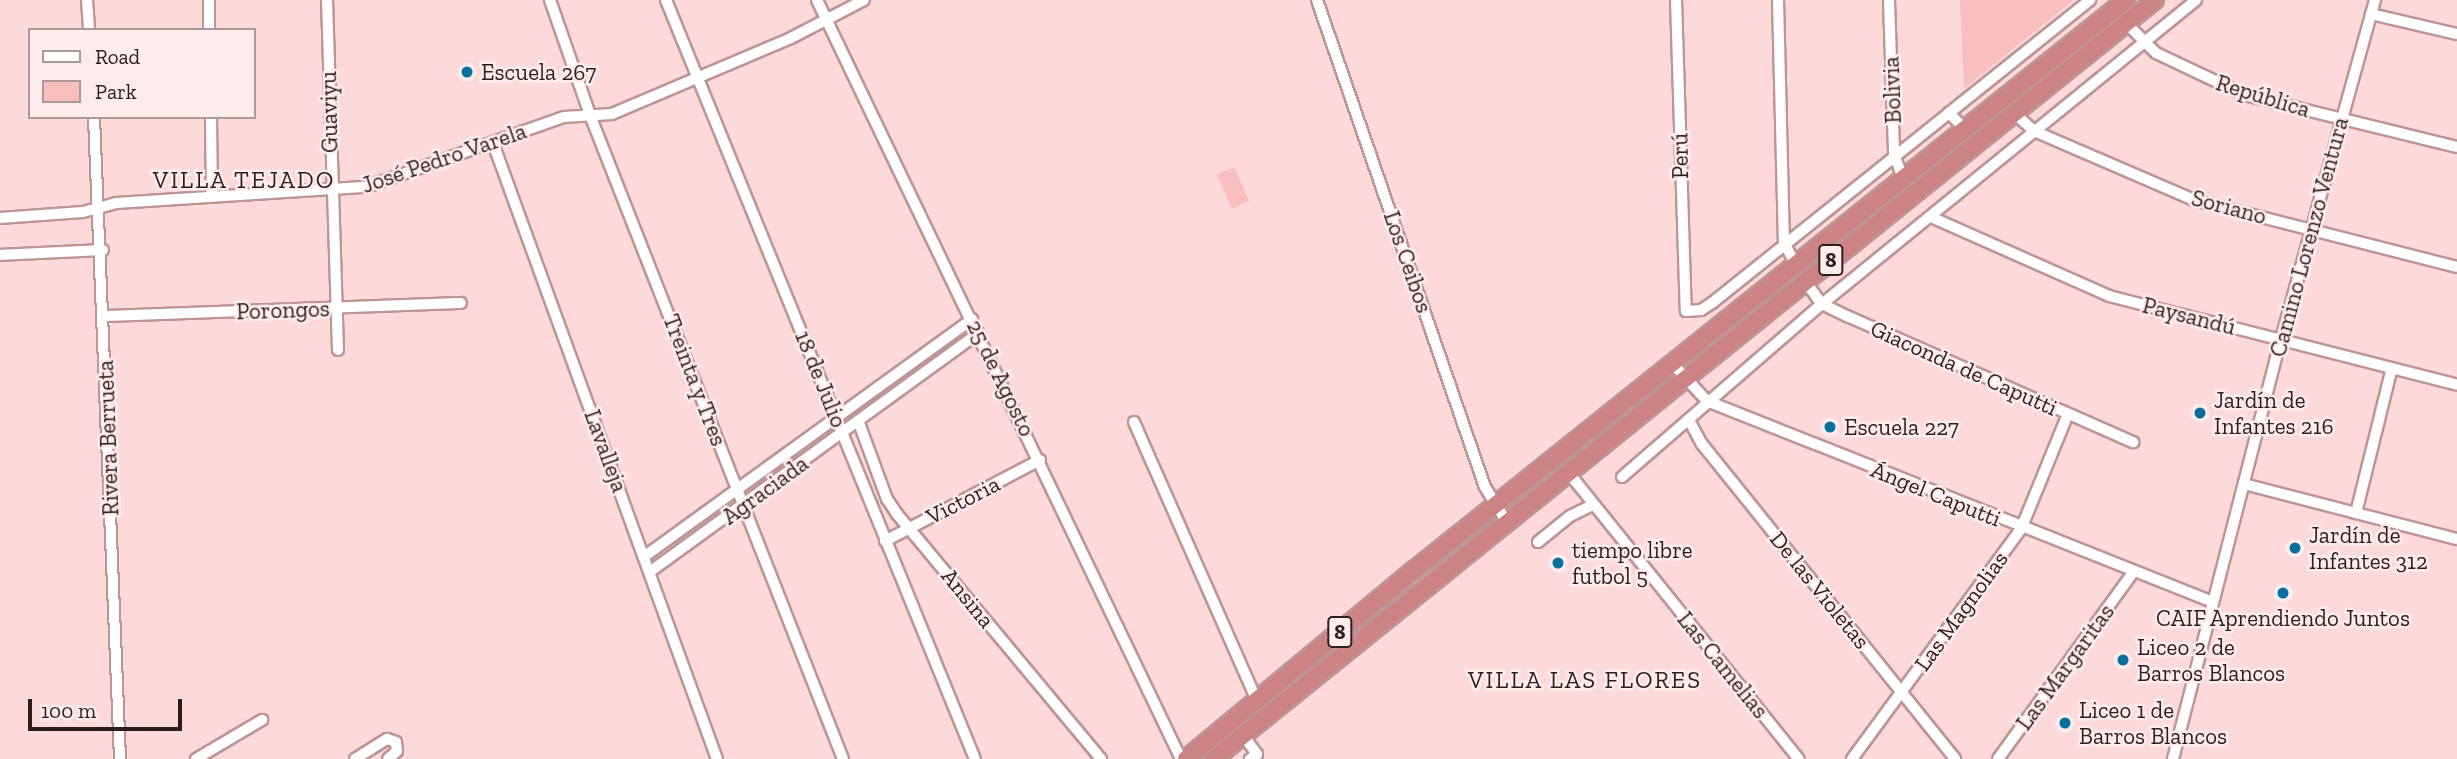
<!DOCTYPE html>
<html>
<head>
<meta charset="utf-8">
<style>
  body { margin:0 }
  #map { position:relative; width:2457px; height:759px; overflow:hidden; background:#fddad9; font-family:"Zilla Slab",serif }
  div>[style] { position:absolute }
  .green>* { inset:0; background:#f9bfbe; transform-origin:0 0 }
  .roads { filter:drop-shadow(2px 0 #be9595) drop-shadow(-2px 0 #be9595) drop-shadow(0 2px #be9595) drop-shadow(0 -2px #be9595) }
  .minor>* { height:10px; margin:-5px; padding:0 5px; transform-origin:5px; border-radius:5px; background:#fff }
  .highway>* { height:16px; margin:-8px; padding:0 8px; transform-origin:8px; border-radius:8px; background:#cd8283 }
  .dots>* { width:19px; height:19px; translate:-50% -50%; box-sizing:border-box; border:4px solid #feecec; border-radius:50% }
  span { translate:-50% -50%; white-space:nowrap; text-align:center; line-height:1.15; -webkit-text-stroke:5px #feecec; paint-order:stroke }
  .shield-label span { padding:2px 5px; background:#feecec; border:2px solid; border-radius:5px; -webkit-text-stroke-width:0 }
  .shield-label { font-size:21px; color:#2d1e1e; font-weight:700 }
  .poi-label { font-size:23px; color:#2d1e1e }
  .left { translate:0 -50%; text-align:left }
  .street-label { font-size:23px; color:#2d1e1e }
  .neighbourhood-label { font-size:24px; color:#2d1e1e; letter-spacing:2px }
  .legend { position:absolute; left:28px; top:28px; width:228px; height:91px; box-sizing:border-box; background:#feecec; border:2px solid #aa9a9a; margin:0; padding:9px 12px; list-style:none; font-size:21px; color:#2d1e1e }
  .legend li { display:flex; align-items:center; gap:14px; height:35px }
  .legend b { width:35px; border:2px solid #aa9a9a }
  .scale { position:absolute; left:28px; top:699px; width:154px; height:32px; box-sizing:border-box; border:4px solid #2d1e1e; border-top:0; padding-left:9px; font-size:21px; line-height:24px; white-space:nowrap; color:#2d1e1e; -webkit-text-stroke:5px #feecec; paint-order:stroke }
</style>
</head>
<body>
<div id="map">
  <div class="green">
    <i style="clip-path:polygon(1960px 0,2074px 0,1964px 89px)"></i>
    <i style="left:1234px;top:167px;width:37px;height:19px;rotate:66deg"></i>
    <i style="left:1658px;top:388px;width:161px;height:11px;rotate:141deg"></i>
    <i style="clip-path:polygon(1472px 533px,1205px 759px,1195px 759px,1408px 584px)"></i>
  </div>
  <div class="roads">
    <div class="minor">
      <i style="left:87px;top:0;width:30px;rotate:86deg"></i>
      <i style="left:209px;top:0;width:30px;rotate:90deg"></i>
      <i style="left:327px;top:0;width:350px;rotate:88.2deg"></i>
      <i style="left:550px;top:0;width:122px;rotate:70.8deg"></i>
      <i style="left:590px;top:115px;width:692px;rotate:68.55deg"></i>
      <i style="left:666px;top:0;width:819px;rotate:67.85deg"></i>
      <i style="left:817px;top:0;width:842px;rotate:64.38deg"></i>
      <i style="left:1317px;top:0;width:515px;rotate:70.97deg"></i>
      <i style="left:1485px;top:487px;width:39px;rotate:58deg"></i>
      <i style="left:1676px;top:0;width:311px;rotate:88.2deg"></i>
      <i style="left:1686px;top:311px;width:15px;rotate:-4deg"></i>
      <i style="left:1701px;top:310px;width:13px;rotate:-32deg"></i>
      <i style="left:1712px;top:303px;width:304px;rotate:-38.7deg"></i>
      <i style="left:1949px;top:113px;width:23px;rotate:45deg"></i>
      <i style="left:1778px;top:0;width:243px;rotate:88.6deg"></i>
      <i style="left:1784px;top:243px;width:25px;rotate:61deg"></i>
      <i style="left:1889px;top:0;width:154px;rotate:88.1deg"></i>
      <i style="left:1894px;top:154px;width:27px;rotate:70deg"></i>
      <i style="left:2371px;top:14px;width:88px;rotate:13.1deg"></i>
      <i style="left:2126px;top:23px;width:42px;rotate:45deg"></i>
      <i style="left:2156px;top:53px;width:98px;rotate:25.3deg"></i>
      <i style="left:2245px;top:95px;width:218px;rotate:13.8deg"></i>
      <i style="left:1949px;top:113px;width:181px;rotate:-38.7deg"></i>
      <i style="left:2014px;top:113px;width:27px;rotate:42deg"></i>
      <i style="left:2034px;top:131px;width:174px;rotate:23.3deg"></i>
      <i style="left:2194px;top:200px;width:271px;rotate:14.3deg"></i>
      <i style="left:94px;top:117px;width:643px;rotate:87.68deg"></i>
      <i style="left:211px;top:117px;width:79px;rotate:89.3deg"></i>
      <i style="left:493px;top:143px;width:655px;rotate:70.02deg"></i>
      <i style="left:1931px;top:217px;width:195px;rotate:23.9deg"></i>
      <i style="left:2109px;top:296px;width:359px;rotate:14.3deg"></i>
      <i style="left:0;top:218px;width:83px;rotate:-4.1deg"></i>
      <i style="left:83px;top:212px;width:34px;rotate:-15deg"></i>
      <i style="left:116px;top:203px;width:251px;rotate:-3.7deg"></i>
      <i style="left:366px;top:187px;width:210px;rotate:-19.5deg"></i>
      <i style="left:564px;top:117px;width:48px;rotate:-3.6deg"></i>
      <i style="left:612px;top:114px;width:194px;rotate:-23deg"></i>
      <i style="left:791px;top:38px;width:82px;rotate:-27.5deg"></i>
      <i style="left:0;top:255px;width:103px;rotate:-2.8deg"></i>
      <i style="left:1805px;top:281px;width:29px;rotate:54deg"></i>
      <i style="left:1822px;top:304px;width:28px;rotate:26deg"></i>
      <i style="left:1847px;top:316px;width:313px;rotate:23.8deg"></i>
      <i style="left:105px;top:316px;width:356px;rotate:-2.1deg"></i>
      <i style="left:1673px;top:364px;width:50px;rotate:47.4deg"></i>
      <i style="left:1707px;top:401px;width:544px;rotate:21.66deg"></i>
      <i style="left:1689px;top:420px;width:27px;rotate:62deg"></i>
      <i style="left:1702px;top:444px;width:404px;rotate:51.2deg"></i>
      <i style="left:1134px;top:422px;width:305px;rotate:66.2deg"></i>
      <i style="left:859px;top:423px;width:81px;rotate:69.8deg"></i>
      <i style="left:887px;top:499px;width:18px;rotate:56deg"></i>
      <i style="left:897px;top:514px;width:319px;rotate:50.2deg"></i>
      <i style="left:1568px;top:472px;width:368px;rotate:51.2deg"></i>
      <i style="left:1622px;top:477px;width:264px;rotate:-40.9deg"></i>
      <i style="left:1822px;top:304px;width:482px;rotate:-39.1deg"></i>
      <i style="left:2244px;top:484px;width:220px;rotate:14.5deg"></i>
      <i style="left:2356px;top:513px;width:149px;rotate:-76.1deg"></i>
      <i style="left:885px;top:541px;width:175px;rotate:-27.6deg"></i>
      <i style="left:1538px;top:542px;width:41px;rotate:-39.1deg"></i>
      <i style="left:1570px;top:516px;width:25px;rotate:-26deg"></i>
      <i style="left:645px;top:556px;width:404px;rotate:-35.9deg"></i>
      <i style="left:651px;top:571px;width:405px;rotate:-36deg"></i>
      <i style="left:1243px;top:735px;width:24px;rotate:54deg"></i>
      <i style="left:1257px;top:754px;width:9px;rotate:144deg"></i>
      <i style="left:196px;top:759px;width:77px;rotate:-30.6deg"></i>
      <i style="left:355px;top:759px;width:38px;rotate:-32deg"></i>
      <i style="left:387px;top:739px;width:9px;rotate:18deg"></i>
      <i style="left:396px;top:742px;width:9px;rotate:84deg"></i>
      <i style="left:397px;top:751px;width:12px;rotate:138deg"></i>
      <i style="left:1852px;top:759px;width:285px;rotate:-53.7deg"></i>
      <i style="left:2021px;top:529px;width:124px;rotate:-67.8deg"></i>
      <i style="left:1998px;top:759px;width:228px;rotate:-54.1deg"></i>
      <i style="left:2173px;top:759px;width:434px;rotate:-75.6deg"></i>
      <i style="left:2281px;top:339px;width:352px;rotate:-74.5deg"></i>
    </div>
    <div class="highway">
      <i style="left:1186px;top:759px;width:296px;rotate:-39.7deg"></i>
      <i style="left:1414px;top:570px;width:912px;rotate:-38.68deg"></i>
      <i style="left:1214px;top:759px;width:1209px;rotate:-38.89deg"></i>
    </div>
  </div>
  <div class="dots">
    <i style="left:467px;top:72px;background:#096f9c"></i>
    <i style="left:2200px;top:413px;background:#096f9c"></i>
    <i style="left:1830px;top:427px;background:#096f9c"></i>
    <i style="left:2295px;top:548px;background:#096f9c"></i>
    <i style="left:1558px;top:563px;background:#096f9c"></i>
    <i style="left:2283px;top:593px;background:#096f9c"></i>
    <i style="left:2123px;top:660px;background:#096f9c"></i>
    <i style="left:2065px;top:723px;background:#096f9c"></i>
  </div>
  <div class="shield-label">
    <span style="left:1831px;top:260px">8</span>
    <span style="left:1340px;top:632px">8</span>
  </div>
  <div class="poi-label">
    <span class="left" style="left:481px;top:72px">Escuela 267</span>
    <span class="left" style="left:2214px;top:413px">Jardín de<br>Infantes 216</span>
    <span class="left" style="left:1844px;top:427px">Escuela 227</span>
    <span class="left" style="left:2309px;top:548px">Jardín de<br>Infantes 312</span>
    <span class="left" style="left:1572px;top:563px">tiempo libre<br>futbol 5</span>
    <span style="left:2283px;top:618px">CAIF Aprendiendo Juntos</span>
    <span class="left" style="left:2137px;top:660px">Liceo 2 de<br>Barros Blancos</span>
    <span class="left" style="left:2079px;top:723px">Liceo 1 de<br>Barros Blancos</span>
  </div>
  <div class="street-label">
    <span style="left:1892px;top:90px;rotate:-92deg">Bolivia</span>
    <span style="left:2263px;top:96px;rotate:17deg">República</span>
    <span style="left:329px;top:112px;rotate:-91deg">Guaviyu</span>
    <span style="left:1680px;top:156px;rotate:-91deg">Perú</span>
    <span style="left:444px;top:158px;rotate:-19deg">José Pedro Varela</span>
    <span style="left:2229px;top:207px;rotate:15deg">Soriano</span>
    <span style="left:2309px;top:237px;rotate:-75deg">Camino Lorenzo Ventura</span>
    <span style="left:1408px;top:262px;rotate:71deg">Los Ceibos</span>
    <span style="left:283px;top:310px;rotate:-2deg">Porongos</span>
    <span style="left:2189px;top:316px;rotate:14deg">Paysandú</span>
    <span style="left:1964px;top:368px;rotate:24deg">Giaconda de Caputti</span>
    <span style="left:1001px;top:378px;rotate:64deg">25 de Agosto</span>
    <span style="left:821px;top:379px;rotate:68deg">18 de Julio</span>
    <span style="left:695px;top:380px;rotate:69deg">Treinta y Tres</span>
    <span style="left:108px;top:438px;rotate:-92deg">Rivera Berrueta</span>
    <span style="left:606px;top:451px;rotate:70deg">Lavalleja</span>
    <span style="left:765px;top:490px;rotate:-36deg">Agraciada</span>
    <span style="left:1936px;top:494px;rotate:22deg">Ángel Caputti</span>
    <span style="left:963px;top:500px;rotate:-27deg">Victoria</span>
    <span style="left:1820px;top:590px;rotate:51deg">De las Violetas</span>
    <span style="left:968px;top:598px;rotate:51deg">Ansina</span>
    <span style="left:1961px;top:611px;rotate:-54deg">Las Magnolias</span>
    <span style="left:1723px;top:665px;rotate:51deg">Las Camelias</span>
    <span style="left:2065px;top:667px;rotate:-54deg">Las Margaritas</span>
  </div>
  <div class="neighbourhood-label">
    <span style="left:244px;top:180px">VILLA TEJADO</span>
    <span style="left:1585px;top:680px">VILLA LAS FLORES</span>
  </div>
  <ul class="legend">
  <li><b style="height:9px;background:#fff"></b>Road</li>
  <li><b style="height:19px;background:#f9bfbe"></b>Park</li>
  </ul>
  <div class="scale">100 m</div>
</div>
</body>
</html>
